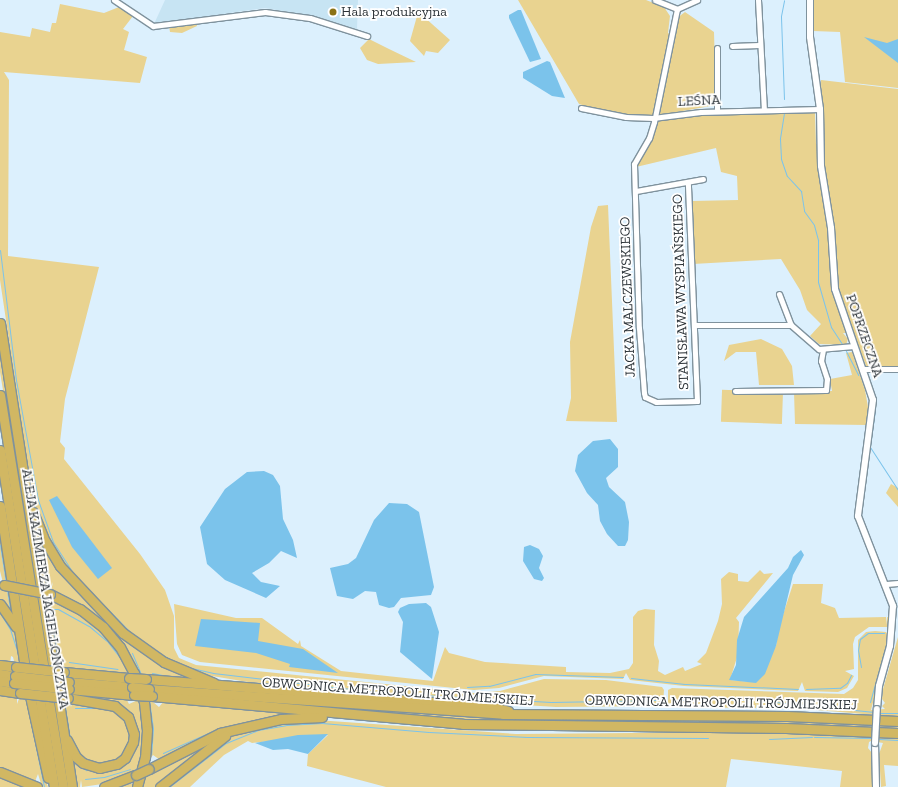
<!DOCTYPE html>
<html>
<head>
<meta charset="utf-8">
<style>
  body { margin:0 }
  #map { position:relative; width:898px; height:787px; overflow:hidden; background:#dcf0fd; font-family:"Zilla Slab",serif }
  div>[style] { position:absolute }
  .built>* { inset:0; background:#c7e4f3 }
  .green>* { inset:0; background:#e9d390; transform-origin:0 0 }
  .water>* { inset:0; background:#7bc3eb }
  .stream>* { height:1px; margin:-0.5px; padding:0 0.5px; transform-origin:0.5px; border-radius:0.5px; background:#7bc3eb }
  .roads { filter:drop-shadow(1px 0 #7f929d) drop-shadow(-1px 0 #7f929d) drop-shadow(0 1px #7f929d) drop-shadow(0 -1px #7f929d) }
  .minor>* { height:5px; margin:-2.5px; padding:0 2.5px; transform-origin:2.5px; border-radius:2.5px; background:#fff }
  .tertiary>* { height:6px; margin:-3px; padding:0 3px; transform-origin:3px; border-radius:3px; background:#fff }
  .motorway>* { height:9px; margin:-4.5px; padding:0 4.5px; transform-origin:4.5px; border-radius:4.5px; background:#d1b763 }
  .bridges { filter:drop-shadow(1px 0 #7f929d) drop-shadow(-1px 0 #7f929d) drop-shadow(0 1px #7f929d) drop-shadow(0 -1px #7f929d) }
  .tertiary-bridge>* { height:6px; margin:-3px; padding:0 3px; transform-origin:3px; border-radius:3px; background:#fff }
  .motorway-bridge>* { height:9px; margin:-4.5px; padding:0 4.5px; transform-origin:4.5px; border-radius:4.5px; background:#d1b763 }
  .dots>* { width:11px; height:11px; translate:-50% -50%; box-sizing:border-box; border:2px solid #fff; border-radius:50% }
  span { translate:-50% -50%; white-space:nowrap; text-align:center; line-height:1.15; -webkit-text-stroke:3.5px #fff; paint-order:stroke }
  .poi-label { font-size:14px; color:#2b3237 }
  .left { translate:0 -50%; text-align:left }
  .street-label { font-size:14px; color:#2b3237 }
</style>
</head>
<body>
<div id="map">
  <div class="built">
    <i style="clip-path:polygon(165px 0,358px 0,357px 29px,311px 16px,265px 8px,154px 24px)"></i>
  </div>
  <div class="green">
    <i style="clip-path:polygon(518px 0,646px 0,664px 7px,670px 16px,668px 33px,672px 35px,677px 18px,685px 12px,714px 32px,716px 105px,666px 114px,654px 114px,653px 118px,616px 115px,579px 104px)"></i>
    <i style="clip-path:polygon(813px 0,898px 0,898px 88px,845px 82px,840px 32px,813px 31px)"></i>
    <i style="clip-path:polygon(60px 4px,104px 13px,119px 7px,133px 16px,123px 29px,129px 32px,124px 50px,147px 57px,140px 83px,4px 72px,9px 80px,8px 256px,99px 267px,65px 399px,60px 442px,65px 448px,64px 459px,140px 554px,165px 590px,174px 616px,174px 648px,179px 658px,196px 665px,474px 693px,500px 691px,544px 679px,606px 680px,662px 687px,664px 690px,663px 706px,556px 707px,459px 701px,248px 682px,206px 675px,172px 663px,126px 631px,74px 578px,55px 552px,33px 501px,0 280px,0 32px,30px 37px,32px 28px,50px 32px,52px 23px,56px 23px)"></i>
    <i style="clip-path:polygon(419px 9px,423px 9px,426px 13px,423px 16px,450px 40px,438px 53px,426px 51px,424px 56px,410px 41px)"></i>
    <i style="clip-path:polygon(196px 22px,197px 26px,182px 33px,170px 32px,169px 26px)"></i>
    <i style="clip-path:polygon(369px 39px,389px 49px,416px 62px,378px 64px,367px 60px,360px 48px)"></i>
    <i style="clip-path:polygon(821px 80px,898px 89px,898px 367px,866px 366px,854px 333px,843px 333px,848px 339px,846px 345px,819px 344px,810px 336px,821px 324px,807px 310px,800px 290px,781px 259px,693px 264px,693px 201px,738px 200px,737px 176px,721px 172px,716px 148px,636px 167px,637px 162px,660px 119px,701px 114px,815px 113px,816px 144px,822px 146px)"></i>
    <i style="clip-path:polygon(608px 205px,617px 422px,566px 421px,571px 398px,570px 342px,591px 227px,598px 206px)"></i>
    <i style="clip-path:polygon(761px 339px,782px 349px,792px 366px,794px 385px,759px 385px,756px 352px,736px 352px,724px 361px,729px 345px)"></i>
    <i style="clip-path:polygon(0 340px,68px 787px,0 372px)"></i>
    <i style="clip-path:polygon(852px 352px,865px 390px,868px 407px,867px 425px,795px 424px,794px 392px,832px 391px,830px 379px,852px 375px,846px 353px)"></i>
    <i style="left:783px;top:392px;width:32px;height:61px;rotate:92deg"></i>
    <i style="clip-path:polygon(891px 484px,898px 488px,898px 507px,886px 493px)"></i>
    <i style="clip-path:polygon(0 518px,17px 622px,0 602px,0 587px,4px 587px,0 571px)"></i>
    <i style="clip-path:polygon(evenodd,33px 523px,63px 574px,123px 636px,164px 665px,206px 682px,155px 678px,150px 674px,145px 676px,147px 681px,494px 710px,148px 685px,150px 691px,460px 715px,631px 717px,631px 724px,460px 721px,151px 694px,153px 702px,159px 707px,164px 701px,297px 714px,260px 719px,225px 729px,160px 760px,153px 755px,150px 759px,148px 775px,214px 740px,158px 787px,141px 787px,149px 759px,151px 733px,148px 704px,140px 677px,125px 649px,109px 629px,82px 606px,51px 591px,53px 582px,50px 589px,51px 596px,91px 620px,122px 654px,138px 687px,144px 717px,144px 750px,135px 787px,116px 787px,128px 783px,134px 784px,138px 771px,135px 769px,133px 774px,109px 783px,82px 787px,81px 780px,80px 787px,74px 787px,69px 752px,79px 763px,89px 769px,101px 771px,112px 769px,123px 762px,131px 754px,135px 744px,135px 729px,128px 713px,117px 704px,68px 697px,71px 707px,73px 701px,116px 708px,126px 717px,132px 732px,126px 753px,110px 765px,100px 766px,87px 763px,72px 749px,66px 731px,33px 523px,64px 665px,65px 670px,129px 674px,138px 700px,129px 704px,126px 698px,68px 691px,68px 694px,64px 693px,66px 677px,70px 680px,131px 684px,129px 679px,65px 675px,64px 665px)"></i>
    <i style="clip-path:polygon(760px 570px,764px 574px,773px 573px,736px 618px,739px 622px,738px 654px,730px 680px,751px 682px,776px 646px,779px 627px,793px 584px,823px 584px,821px 603px,835px 608px,839px 618px,886px 617px,886px 625px,887px 617px,890px 618px,889px 627px,869px 627px,855px 637px,853px 644px,854px 669px,845px 671px,854px 676px,847px 688px,838px 692px,805px 691px,802px 682px,798px 691px,684px 686px,630px 680px,626px 673px,623px 679px,544px 676px,499px 688px,474px 690px,200px 662px,182px 655px,177px 644px,174px 604px,236px 618px,262px 618px,298px 644px,300px 640px,301px 646px,341px 671px,433px 681px,445px 647px,449px 653px,485px 662px,566px 667px,566px 672px,610px 673px,629px 669px,633px 663px,633px 617px,638px 611px,645px 609px,655px 610px,654px 645px,659px 661px,658px 671px,665px 675px,683px 667px,685px 671px,702px 664px,697px 662px,706px 653px,718px 621px,722px 604px,721px 579px,729px 572px,738px 574px,738px 581px,748px 582px)"></i>
    <i style="clip-path:polygon(0 607px,11px 622px,18px 640px,37px 749px,48px 787px,42px 787px,38px 774px,34px 784px,0 769px,0 693px,17px 695px,17px 704px,20px 696px,22px 696px,21px 691px,0 689px,0 684px,14px 685px,14px 688px,18px 688px,20px 672px,16px 672px,15px 674px,0 672px,0 666px,15px 668px,14px 673px,16px 669px,13px 657px,11px 656px,10px 664px,0 663px)"></i>
    <i style="clip-path:polygon(875px 631px,886px 632px,890px 638px,871px 710px,885px 709px,882px 706px,885px 703px,882px 699px,883px 689px,898px 637px,898px 717px,805px 709px,757px 708px,756px 702px,756px 708px,672px 707px,668px 704px,668px 690px,672px 688px,844px 694px,853px 688px,858px 680px,858px 640px,866px 632px)"></i>
    <i style="left:699px;top:717px;width:199px;height:7px;rotate:2deg"></i>
    <i style="clip-path:polygon(316px 720px,516px 734px,753px 732px,898px 738px,898px 766px,884px 765px,886px 786px,881px 787px,879px 754px,883px 743px,871px 741px,869px 742px,868px 748px,872px 753px,874px 787px,840px 787px,842px 771px,731px 759px,726px 787px,386px 787px,307px 766px,308px 754px,328px 735px,252px 743px,248px 741px,224px 755px,190px 787px,164px 787px,234px 734px,271px 724px)"></i>
    <i style="clip-path:polygon(0 776px,10px 781px,25px 787px,0 787px)"></i>
  </div>
  <div class="water">
    <i style="clip-path:polygon(518px 10px,521px 10px,541px 59px,530px 62px,509px 18px,509px 15px)"></i>
    <i style="clip-path:polygon(864px 37px,887px 43px,898px 39px,898px 63px)"></i>
    <i style="clip-path:polygon(547px 61px,550px 62px,565px 98px,552px 96px,523px 78px,523px 72px)"></i>
    <i style="clip-path:polygon(610px 439px,618px 449px,618px 467px,606px 478px,609px 487px,625px 502px,629px 522px,628px 540px,625px 546px,618px 546px,607px 534px,600px 521px,598px 505px,587px 493px,575px 471px,578px 455px,593px 441px)"></i>
    <i style="clip-path:polygon(264px 471px,273px 475px,280px 486px,283px 519px,293px 540px,297px 558px,281px 551px,269px 563px,252px 573px,261px 582px,280px 586px,266px 598px,225px 580px,207px 564px,200px 527px,225px 489px,247px 472px)"></i>
    <i style="clip-path:polygon(57px 496px,112px 568px,98px 579px,72px 547px,49px 500px)"></i>
    <i style="clip-path:polygon(389px 503px,407px 504px,419px 512px,434px 587px,431px 595px,401px 598px,394px 607px,389px 608px,379px 605px,376px 592px,365px 591px,353px 599px,337px 596px,330px 568px,348px 564px,356px 558px,374px 520px)"></i>
    <i style="clip-path:polygon(530px 545px,539px 549px,543px 556px,539px 568px,544px 578px,542px 581px,534px 579px,523px 561px,524px 547px)"></i>
    <i style="clip-path:polygon(801px 550px,804px 555px,793px 575px,776px 646px,765px 674px,756px 683px,729px 680px,736px 665px,737px 640px,744px 617px,788px 568px,793px 557px)"></i>
    <i style="clip-path:polygon(426px 603px,431px 607px,439px 632px,432px 679px,400px 652px,403px 622px,398px 612px,400px 608px,409px 604px)"></i>
    <i style="clip-path:polygon(201px 619px,260px 623px,258px 641px,303px 649px,338px 673px,289px 667px,290px 664px,256px 653px,195px 646px)"></i>
    <i style="clip-path:polygon(328px 734px,308px 754px,288px 749px,273px 750px,255px 743px,298px 735px)"></i>
  </div>
  <div class="stream">
    <i style="left:784px;top:99px;width:83px;rotate:-92.1deg"></i>
    <i style="left:781px;top:16px;width:16px;rotate:-79deg"></i>
    <i style="left:784px;top:113px;width:26px;rotate:99deg"></i>
    <i style="left:780px;top:139px;width:20px;rotate:87deg"></i>
    <i style="left:781px;top:159px;width:18px;rotate:71deg"></i>
    <i style="left:787px;top:176px;width:21px;rotate:47deg"></i>
    <i style="left:801px;top:191px;width:20px;rotate:81deg"></i>
    <i style="left:804px;top:211px;width:17px;rotate:54deg"></i>
    <i style="left:814px;top:225px;width:16px;rotate:75deg"></i>
    <i style="left:818px;top:240px;width:42px;rotate:90deg"></i>
    <i style="left:818px;top:282px;width:47px;rotate:73.9deg"></i>
    <i style="left:831px;top:327px;width:20px;rotate:57deg"></i>
    <i style="left:0;top:250px;width:131px;rotate:83deg"></i>
    <i style="left:16px;top:380px;width:122px;rotate:79.6deg"></i>
    <i style="left:38px;top:500px;width:45px;rotate:70.3deg"></i>
    <i style="left:53px;top:542px;width:40px;rotate:57.1deg"></i>
    <i style="left:846px;top:351px;width:27px;rotate:63deg"></i>
    <i style="left:875px;top:410px;width:37px;rotate:98deg"></i>
    <i style="left:870px;top:447px;width:51px;rotate:56.9deg"></i>
    <i style="left:0;top:545px;width:36px;rotate:81deg"></i>
    <i style="left:41px;top:548px;width:42px;rotate:80.3deg"></i>
    <i style="left:7px;top:590px;width:19px;rotate:81deg"></i>
    <i style="left:90px;top:591px;width:63px;rotate:45.6deg"></i>
    <i style="left:49px;top:598px;width:71px;rotate:81.9deg"></i>
    <i style="left:51px;top:609px;width:7px"></i>
    <i style="left:58px;top:609px;width:35px;rotate:29deg"></i>
    <i style="left:89px;top:626px;width:23px;rotate:40deg"></i>
    <i style="left:107px;top:641px;width:24px;rotate:52deg"></i>
    <i style="left:0;top:613px;width:19px;rotate:58deg"></i>
    <i style="left:10px;top:629px;width:26px;rotate:72deg"></i>
    <i style="left:132px;top:653px;width:23px;rotate:67deg"></i>
    <i style="left:160px;top:654px;width:18px;rotate:27deg"></i>
    <i style="left:69px;top:662px;width:49px;rotate:8.1deg"></i>
    <i style="left:187px;top:667px;width:27px;rotate:13deg"></i>
    <i style="left:213px;top:673px;width:174px;rotate:6.6deg"></i>
    <i style="left:386px;top:693px;width:165px;rotate:3.1deg"></i>
    <i style="left:551px;top:702px;width:109px;rotate:-1.1deg"></i>
    <i style="left:861px;top:667px;width:17px;rotate:-100deg"></i>
    <i style="left:858px;top:650px;width:11px;rotate:-80deg"></i>
    <i style="left:860px;top:639px;width:10px;rotate:-37deg"></i>
    <i style="left:868px;top:633px;width:16px"></i>
    <i style="left:152px;top:673px;width:21px;rotate:11deg"></i>
    <i style="left:631px;top:678px;width:54px;rotate:6.3deg"></i>
    <i style="left:685px;top:684px;width:113px;rotate:2.5deg"></i>
    <i style="left:467px;top:687px;width:22px;rotate:-3deg"></i>
    <i style="left:489px;top:686px;width:48px;rotate:-14.6deg"></i>
    <i style="left:535px;top:674px;width:88px;rotate:2deg"></i>
    <i style="left:806px;top:689px;width:34px;rotate:-2deg"></i>
    <i style="left:840px;top:688px;width:9px;rotate:-36deg"></i>
    <i style="left:847px;top:683px;width:9px;rotate:-63deg"></i>
    <i style="left:26px;top:699px;width:90px;rotate:78.4deg"></i>
    <i style="left:149px;top:700px;width:28px;rotate:82deg"></i>
    <i style="left:153px;top:728px;width:26px;rotate:94deg"></i>
    <i style="left:672px;top:700px;width:35px"></i>
    <i style="left:732px;top:700px;width:11px"></i>
    <i style="left:64px;top:701px;width:36px;rotate:81deg"></i>
    <i style="left:765px;top:701px;width:110px;rotate:5.8deg"></i>
    <i style="left:870px;top:702px;width:63px;rotate:-74.4deg"></i>
    <i style="left:75px;top:708px;width:23px"></i>
    <i style="left:879px;top:713px;width:19px"></i>
    <i style="left:814px;top:737px;width:59px;rotate:1deg"></i>
    <i style="left:769px;top:739px;width:43px;rotate:-2.7deg"></i>
    <i style="left:879px;top:739px;width:19px;rotate:3deg"></i>
    <i style="left:128px;top:742px;width:9px;rotate:-84deg"></i>
    <i style="left:163px;top:753px;width:57px;rotate:-23.9deg"></i>
    <i style="left:85px;top:779px;width:19px;rotate:-6deg"></i>
    <i style="left:104px;top:777px;width:27px;rotate:-17deg"></i>
    <i style="left:77px;top:787px;width:26px;rotate:-99deg"></i>
    <i style="left:73px;top:761px;width:16px;rotate:35deg"></i>
    <i style="left:169px;top:787px;width:72px;rotate:-37.7deg"></i>
    <i style="left:226px;top:743px;width:35px;rotate:-22deg"></i>
    <i style="left:258px;top:730px;width:28px;rotate:-10deg"></i>
    <i style="left:286px;top:725px;width:36px;rotate:-3deg"></i>
    <i style="left:322px;top:723px;width:107px;rotate:4.8deg"></i>
    <i style="left:429px;top:732px;width:98px;rotate:2.9deg"></i>
    <i style="left:527px;top:737px;width:181px;rotate:0.3deg"></i>
  </div>
  <div class="roads">
    <div class="minor">
      <i style="left:114px;top:0;width:47px;rotate:33.7deg"></i>
      <i style="left:153px;top:26px;width:113px;rotate:-7.1deg"></i>
      <i style="left:265px;top:12px;width:45px;rotate:7.6deg"></i>
      <i style="left:310px;top:18px;width:60px;rotate:17.5deg"></i>
      <i style="left:655px;top:0;width:24px;rotate:22deg"></i>
      <i style="left:758px;top:0;width:110px;rotate:86.9deg"></i>
      <i style="left:677px;top:9px;width:115px;rotate:101.5deg"></i>
      <i style="left:654px;top:122px;width:17px;rotate:107deg"></i>
      <i style="left:649px;top:138px;width:30px;rotate:120deg"></i>
      <i style="left:634px;top:164px;width:164px;rotate:88.3deg"></i>
      <i style="left:639px;top:328px;width:65px;rotate:85.6deg"></i>
      <i style="left:644px;top:393px;width:4px;rotate:76deg"></i>
      <i style="left:645px;top:397px;width:12px;rotate:24deg"></i>
      <i style="left:656px;top:402px;width:41px;rotate:-1.4deg"></i>
      <i style="left:697px;top:401px;width:218px;rotate:-92.4deg"></i>
      <i style="left:677px;top:9px;width:22px;rotate:-24deg"></i>
      <i style="left:732px;top:46px;width:27px;rotate:-2deg"></i>
      <i style="left:717px;top:48px;width:63px;rotate:90deg"></i>
      <i style="left:581px;top:108px;width:46px;rotate:11.3deg"></i>
      <i style="left:626px;top:117px;width:27px;rotate:2deg"></i>
      <i style="left:653px;top:118px;width:48px;rotate:-7.1deg"></i>
      <i style="left:701px;top:112px;width:119px;rotate:-1.4deg"></i>
      <i style="left:636px;top:191px;width:68px;rotate:-10.2deg"></i>
      <i style="left:779px;top:294px;width:33px;rotate:69deg"></i>
      <i style="left:791px;top:325px;width:37px;rotate:41deg"></i>
      <i style="left:819px;top:349px;width:35px;rotate:-5deg"></i>
      <i style="left:694px;top:325px;width:97px"></i>
      <i style="left:862px;top:369px;width:36px"></i>
      <i style="left:735px;top:391px;width:91px;rotate:-0.6deg"></i>
      <i style="left:826px;top:390px;width:11px;rotate:-85deg"></i>
      <i style="left:827px;top:379px;width:19px;rotate:-108deg"></i>
      <i style="left:821px;top:361px;width:11px;rotate:-80deg"></i>
      <i style="left:886px;top:584px;width:12px;rotate:-5deg"></i>
    </div>
    <div class="tertiary">
      <i style="left:810px;top:0;width:37px;rotate:90deg"></i>
      <i style="left:810px;top:37px;width:73px;rotate:82.1deg"></i>
      <i style="left:820px;top:109px;width:57px;rotate:89deg"></i>
      <i style="left:821px;top:166px;width:63px;rotate:80.8deg"></i>
      <i style="left:831px;top:228px;width:61px;rotate:86.2deg"></i>
      <i style="left:835px;top:289px;width:117px;rotate:71.1deg"></i>
      <i style="left:873px;top:400px;width:117px;rotate:97.4deg"></i>
      <i style="left:858px;top:516px;width:97px;rotate:68.7deg"></i>
      <i style="left:893px;top:606px;width:40px;rotate:94.3deg"></i>
      <i style="left:890px;top:646px;width:41px;rotate:105.4deg"></i>
      <i style="left:879px;top:686px;width:23px;rotate:95deg"></i>
      <i style="left:875px;top:743px;width:44px;rotate:88.7deg"></i>
    </div>
    <div class="motorway">
      <i style="left:0;top:323px;width:358px;rotate:81.2deg"></i>
      <i style="left:0;top:395px;width:286px;rotate:80.9deg"></i>
      <i style="left:0;top:450px;width:229px;rotate:80.9deg"></i>
      <i style="left:0;top:506px;width:170px;rotate:81.2deg"></i>
      <i style="left:33px;top:512px;width:31px;rotate:68deg"></i>
      <i style="left:45px;top:541px;width:29px;rotate:59deg"></i>
      <i style="left:60px;top:566px;width:92px;rotate:46.8deg"></i>
      <i style="left:123px;top:633px;width:50px;rotate:35.3deg"></i>
      <i style="left:164px;top:662px;width:54px;rotate:22.8deg"></i>
      <i style="left:50px;top:594px;width:34px;rotate:27deg"></i>
      <i style="left:80px;top:609px;width:29px;rotate:38deg"></i>
      <i style="left:103px;top:627px;width:26px;rotate:50deg"></i>
      <i style="left:120px;top:647px;width:30px;rotate:62deg"></i>
      <i style="left:134px;top:673px;width:31px;rotate:71deg"></i>
      <i style="left:144px;top:702px;width:28px;rotate:84deg"></i>
      <i style="left:147px;top:730px;width:27px;rotate:94deg"></i>
      <i style="left:145px;top:757px;width:31px;rotate:105deg"></i>
      <i style="left:0;top:604px;width:28px;rotate:55deg"></i>
      <i style="left:0;top:665px;width:16px;rotate:7deg"></i>
      <i style="left:64px;top:672px;width:65px;rotate:5.3deg"></i>
      <i style="left:0;top:674px;width:15px;rotate:8deg"></i>
      <i style="left:146px;top:679px;width:349px;rotate:4.6deg"></i>
      <i style="left:494px;top:707px;width:15px;rotate:16deg"></i>
      <i style="left:0;top:681px;width:14px;rotate:8deg"></i>
      <i style="left:69px;top:682px;width:63px;rotate:4.5deg"></i>
      <i style="left:28px;top:687px;width:93px;rotate:77.6deg"></i>
      <i style="left:38px;top:688px;width:100px;rotate:80.8deg"></i>
      <i style="left:69px;top:689px;width:65px;rotate:5.3deg"></i>
      <i style="left:149px;top:689px;width:355px;rotate:4deg"></i>
      <i style="left:503px;top:714px;width:284px;rotate:0.4deg"></i>
      <i style="left:787px;top:716px;width:111px;rotate:2.6deg"></i>
      <i style="left:0;top:690px;width:20px;rotate:9deg"></i>
      <i style="left:47px;top:690px;width:98px;rotate:80.6deg"></i>
      <i style="left:57px;top:690px;width:98px;rotate:81.2deg"></i>
      <i style="left:152px;top:696px;width:312px;rotate:5.1deg"></i>
      <i style="left:463px;top:724px;width:323px;rotate:0.7deg"></i>
      <i style="left:786px;top:728px;width:112px;rotate:2.6deg"></i>
      <i style="left:67px;top:740px;width:19px;rotate:62deg"></i>
      <i style="left:76px;top:757px;width:9px;rotate:41deg"></i>
      <i style="left:83px;top:763px;width:17px;rotate:17deg"></i>
      <i style="left:99px;top:768px;width:18px;rotate:-13deg"></i>
      <i style="left:117px;top:764px;width:10px;rotate:-37deg"></i>
      <i style="left:125px;top:758px;width:18px;rotate:-63deg"></i>
      <i style="left:133px;top:742px;width:8px;rotate:-83deg"></i>
      <i style="left:134px;top:734px;width:18px;rotate:-109deg"></i>
      <i style="left:128px;top:717px;width:17px;rotate:-140deg"></i>
      <i style="left:115px;top:706px;width:48px;rotate:-170.3deg"></i>
      <i style="left:149px;top:769px;width:80px;rotate:-26.9deg"></i>
      <i style="left:220px;top:733px;width:63px;rotate:-12.9deg"></i>
      <i style="left:281px;top:719px;width:41px;rotate:-2.8deg"></i>
      <i style="left:0;top:772px;width:40px;rotate:22deg"></i>
      <i style="left:104px;top:787px;width:34px;rotate:-21deg"></i>
      <i style="left:160px;top:787px;width:83px;rotate:-38.1deg"></i>
    </div>
  </div>
  <div class="bridges">
    <div class="tertiary-bridge">
      <i style="left:875px;top:743px;width:34px;rotate:-87deg"></i>
    </div>
    <div class="motorway-bridge">
      <i style="left:4px;top:585px;width:47px;rotate:11.1deg"></i>
      <i style="left:16px;top:667px;width:48px;rotate:5.9deg"></i>
      <i style="left:15px;top:676px;width:54px;rotate:6.3deg"></i>
      <i style="left:129px;top:678px;width:17px;rotate:3deg"></i>
      <i style="left:14px;top:683px;width:55px;rotate:6.2deg"></i>
      <i style="left:132px;top:687px;width:17px;rotate:7deg"></i>
      <i style="left:20px;top:693px;width:48px;rotate:5.9deg"></i>
      <i style="left:134px;top:695px;width:18px;rotate:3deg"></i>
      <i style="left:136px;top:775px;width:14px;rotate:-25deg"></i>
    </div>
  </div>
  <div class="dots">
    <i style="left:333px;top:12px;background:#8b7215"></i>
  </div>
  <div class="poi-label">
    <span class="left" style="left:341px;top:12px">Hala produkcyjna</span>
  </div>
  <div class="street-label">
    <span style="left:699px;top:101px;rotate:-3deg">LEŚNA</span>
    <span style="left:681px;top:292px;rotate:-92deg">STANISŁAWA WYSPIAŃSKIEGO</span>
    <span style="left:628px;top:297px;rotate:-92deg">JACKA MALCZEWSKIEGO</span>
    <span style="left:864px;top:336px;rotate:71deg">POPRZECZNA</span>
    <span style="left:45px;top:589px;rotate:81deg">ALEJA KAZIMIERZA JAGIELLOŃCZYKA</span>
    <span style="left:398px;top:692px;rotate:4deg">OBWODNICA METROPOLII TRÓJMIEJSKIEJ</span>
    <span style="left:721px;top:703px;rotate:1deg">OBWODNICA METROPOLII TRÓJMIEJSKIEJ</span>
  </div>
</div>
</body>
</html>
